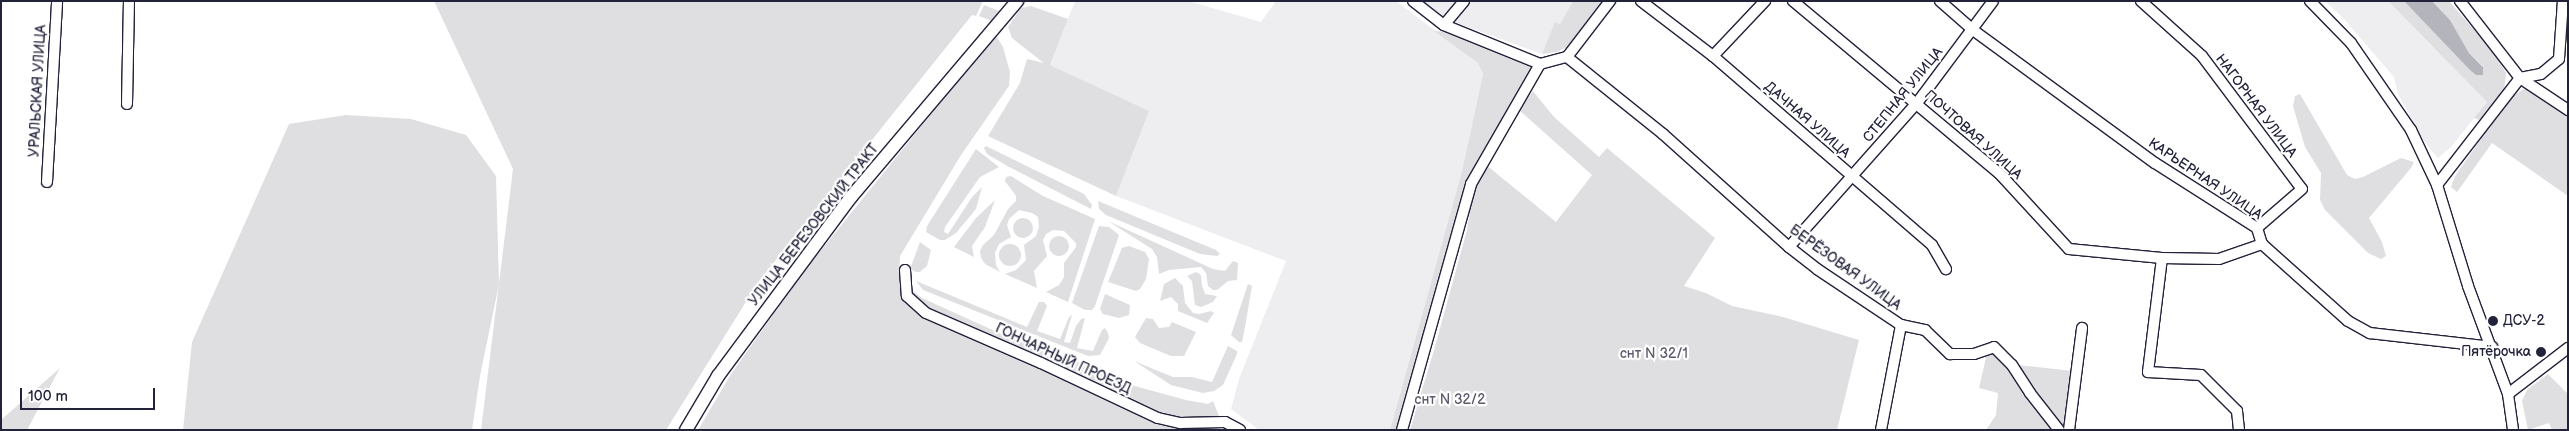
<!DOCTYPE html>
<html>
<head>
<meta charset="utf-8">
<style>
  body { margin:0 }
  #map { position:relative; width:2569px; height:431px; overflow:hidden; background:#fff; font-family:"Balsamiq Sans",sans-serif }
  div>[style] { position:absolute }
  .built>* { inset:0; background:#eeeef1 }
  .green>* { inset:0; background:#dfdfe2 }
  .round { border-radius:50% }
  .water>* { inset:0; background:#b4b4bc }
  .roads { filter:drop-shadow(1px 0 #22223b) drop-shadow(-1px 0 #22223b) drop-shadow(0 1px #22223b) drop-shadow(0 -1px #22223b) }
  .minor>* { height:10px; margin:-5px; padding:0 5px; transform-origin:5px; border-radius:5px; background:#fff }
  .major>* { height:12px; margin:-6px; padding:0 6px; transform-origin:6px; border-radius:6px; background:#fff }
  .dots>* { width:14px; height:14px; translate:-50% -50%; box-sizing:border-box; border:2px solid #fff; border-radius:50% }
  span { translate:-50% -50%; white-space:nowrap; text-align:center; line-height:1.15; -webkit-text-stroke:4.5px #fff; paint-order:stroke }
  .street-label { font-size:14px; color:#22223b }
  .poi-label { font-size:14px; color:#22223b }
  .left { translate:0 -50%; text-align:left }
  .right { translate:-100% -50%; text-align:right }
  .park-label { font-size:14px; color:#5b5b6d }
  .frame { position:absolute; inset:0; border:2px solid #22223b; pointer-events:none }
  .scale { position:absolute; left:20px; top:388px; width:135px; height:22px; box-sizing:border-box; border:2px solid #22223b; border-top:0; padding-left:6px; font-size:15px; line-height:18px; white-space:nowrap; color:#22223b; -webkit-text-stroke:4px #fff; paint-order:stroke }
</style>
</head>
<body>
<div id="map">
  <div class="built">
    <i style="clip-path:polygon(1075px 1px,1188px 1px,1261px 22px,1276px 1px,1396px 1px,1478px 63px,1483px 74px,1462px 171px,1390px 430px,1259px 430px,1231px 409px,1239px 379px,1286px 261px,1116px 196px,1148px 111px,1050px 65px)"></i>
    <i style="clip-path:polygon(1422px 1px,1573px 1px,1560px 24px,1556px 22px,1542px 54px,1443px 18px)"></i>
    <i style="clip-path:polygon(2325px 1px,2388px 1px,2487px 102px,2451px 147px,2438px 158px,2424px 141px,2398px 94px,2394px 77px,2343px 18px)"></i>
  </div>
  <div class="green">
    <i style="clip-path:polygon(434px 1px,982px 1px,982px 3px,976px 16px,972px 15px,759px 281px,666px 430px,481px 430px,513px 169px)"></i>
    <i style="clip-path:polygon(1573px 1px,1606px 1px,1573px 44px,1557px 52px,1542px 54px,1555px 22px,1560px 24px)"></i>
    <i style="clip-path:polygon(2388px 1px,2404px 1px,2476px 75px,2483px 66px,2469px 53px,2450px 20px,2432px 1px,2449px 1px,2496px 55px,2506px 73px,2504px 92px,2482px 121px,2474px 118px,2487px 102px)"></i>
    <i style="clip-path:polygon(984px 5px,999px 11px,992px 21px,979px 16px)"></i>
    <i style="clip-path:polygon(1031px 6px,1068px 19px,1050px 65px,1149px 111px,1116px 196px,988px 136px,1020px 83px,1027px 59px,1044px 63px,1012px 38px,1008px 27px,1021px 8px)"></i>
    <i style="clip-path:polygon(1434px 31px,1454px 32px,1534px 65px,1467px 185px,1398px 430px,1390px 430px,1462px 171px,1483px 74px,1478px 63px)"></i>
    <i style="clip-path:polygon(997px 37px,1003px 47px,1010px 72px,1009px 86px,961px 155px,900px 256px,899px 280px,922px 298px,997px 332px,1093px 368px,1120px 382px,1186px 400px,1208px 404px,1213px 401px,1219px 416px,1216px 420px,1204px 430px,698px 430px,731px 374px,806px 269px,990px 41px)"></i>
    <i style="clip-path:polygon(2527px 87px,2568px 114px,2568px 196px,2492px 143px,2457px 192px,2451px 187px,2455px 176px,2510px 98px)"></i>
    <i style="clip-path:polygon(1533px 91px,1554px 117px,1599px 157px,1607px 148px,1715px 238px,1684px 286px,1706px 293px,1732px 306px,1783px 317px,1859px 340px,1837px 430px,1410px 430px,1434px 350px,1467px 230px,1473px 191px,1485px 164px,1556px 222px,1592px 175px,1519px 110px)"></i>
    <i style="clip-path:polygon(2300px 94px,2347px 175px,2355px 179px,2363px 177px,2401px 158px,2414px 162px,2411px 168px,2369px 218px,2382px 242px,2386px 256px,2381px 259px,2368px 253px,2325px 210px,2320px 200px,2321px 173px,2305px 147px,2293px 106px,2295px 96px)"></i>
    <i style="clip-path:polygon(346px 115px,411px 119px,466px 135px,496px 176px,499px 284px,480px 376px,472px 430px,183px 430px,192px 342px,289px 124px)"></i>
    <i style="clip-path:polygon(986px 146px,1084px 194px,1092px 205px,1091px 209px,1009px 167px,987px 154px,984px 148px)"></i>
    <i style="clip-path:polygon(976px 149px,999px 167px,980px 177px,945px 227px,944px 232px,948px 234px,972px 197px,982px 187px,976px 209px,956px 233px,945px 240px,940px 240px,926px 232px,927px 226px)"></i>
    <i style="clip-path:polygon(1011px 176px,1043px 196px,1095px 219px,1068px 302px,1046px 292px,1059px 285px,1064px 277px,1064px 263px,1076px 247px,1076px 243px,1064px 231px,1053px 230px,1046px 234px,1043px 240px,1047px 256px,1034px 271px,1037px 288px,1005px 274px,1016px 270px,1026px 260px,1024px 245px,1036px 236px,1039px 227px,1038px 217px,1032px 213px,1019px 210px,1009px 219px,1007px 225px,1011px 237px,999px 244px,995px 253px,996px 265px,1000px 272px,985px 264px,981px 258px,980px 251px,983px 245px,994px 235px,1008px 209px,1016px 201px,1016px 196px,1005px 181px,1006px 177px)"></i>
    <i style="clip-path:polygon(995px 200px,985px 227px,972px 246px,974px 257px,954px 247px,976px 218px)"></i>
    <i style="clip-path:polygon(1098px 201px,1216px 250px,1220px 254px,1217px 256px,1200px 254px,1106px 215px,1099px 209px)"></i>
    <i class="round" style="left:1013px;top:218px;width:20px;height:20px"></i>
    <i style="clip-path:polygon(1108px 221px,1213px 269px,1225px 271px,1233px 261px,1238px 263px,1237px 280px,1228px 281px,1217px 290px,1213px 290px,1208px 286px,1206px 273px,1201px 267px,1169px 270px,1159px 274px,1157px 257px,1152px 249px)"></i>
    <i style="clip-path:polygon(1099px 226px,1109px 227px,1119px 235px,1095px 306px,1092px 310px,1085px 310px,1072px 303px)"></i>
    <i class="round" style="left:1049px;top:236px;width:20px;height:20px"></i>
    <i style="clip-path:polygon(920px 242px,931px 250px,927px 266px,920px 272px,916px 272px,910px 269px)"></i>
    <i class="round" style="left:999px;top:244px;width:22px;height:22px"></i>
    <i style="clip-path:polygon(1129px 246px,1145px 252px,1149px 259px,1146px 279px,1140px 289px,1136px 291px,1108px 282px,1122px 248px)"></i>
    <i style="clip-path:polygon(1196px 272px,1201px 275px,1202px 286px,1205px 294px,1217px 296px,1213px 302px,1201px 307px,1195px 305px,1192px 281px,1187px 276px)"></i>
    <i style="clip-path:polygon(1175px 278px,1183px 286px,1185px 303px,1193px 313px,1199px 314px,1211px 311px,1214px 313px,1207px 323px,1178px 311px,1178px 304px,1171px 297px,1160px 301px,1164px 284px)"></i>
    <i style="clip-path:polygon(916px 281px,1027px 327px,1039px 302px,1044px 302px,1047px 306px,1037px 331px,1060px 339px,1069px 317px,1072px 315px,1064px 342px,1070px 343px,1076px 326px,1081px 319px,1085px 318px,1077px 348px,1093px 351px,1102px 330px,1105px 328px,1108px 333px,1109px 338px,1100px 355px,1088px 356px,923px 290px)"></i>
    <i style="clip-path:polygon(1248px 284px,1252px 286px,1245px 327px,1242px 342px,1239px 342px,1231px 335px)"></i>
    <i style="clip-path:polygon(1105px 294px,1130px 305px,1129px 315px,1119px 318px,1103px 314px,1100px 309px)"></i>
    <i style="clip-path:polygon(1146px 318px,1153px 319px,1159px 328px,1169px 327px,1172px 322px,1196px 332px,1184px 356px,1171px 356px,1140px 343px,1135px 337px)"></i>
    <i style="clip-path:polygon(1228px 346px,1237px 351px,1237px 354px,1223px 385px,1214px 391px,1203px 393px,1171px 385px,1134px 361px,1173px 377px,1192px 377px,1212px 382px)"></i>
    <i style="clip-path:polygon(1994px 350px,2010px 366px,2056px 430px,1986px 430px,1996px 415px,1998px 393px,1979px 388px,1987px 353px)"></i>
    <i style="clip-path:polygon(2017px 365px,2073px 371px,2067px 426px,2056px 423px)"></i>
    <i style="clip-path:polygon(60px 368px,27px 430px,1px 430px,1px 420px)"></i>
    <i style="clip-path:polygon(2548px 374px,2568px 394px,2568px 430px,2552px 430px,2549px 423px,2528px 430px,2522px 401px,2527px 390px)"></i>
  </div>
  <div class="water">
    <i style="clip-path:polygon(2404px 1px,2432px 1px,2450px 20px,2469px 53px,2483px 67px,2483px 75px,2476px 75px,2470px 70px)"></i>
  </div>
  <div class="roads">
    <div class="minor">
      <i style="left:1413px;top:1px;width:39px;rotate:38deg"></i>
      <i style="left:1444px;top:25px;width:104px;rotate:22.1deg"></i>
      <i style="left:1641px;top:1px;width:91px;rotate:37.4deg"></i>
      <i style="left:1713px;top:56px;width:289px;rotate:40.8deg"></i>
      <i style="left:1932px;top:245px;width:28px;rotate:60deg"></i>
      <i style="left:1793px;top:1px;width:268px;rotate:39.9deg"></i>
      <i style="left:1999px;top:173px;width:103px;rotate:47.4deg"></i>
      <i style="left:2069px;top:249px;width:93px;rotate:5.5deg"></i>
      <i style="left:2162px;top:258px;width:57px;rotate:1deg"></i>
      <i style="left:2219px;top:259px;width:46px;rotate:-19.2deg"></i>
      <i style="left:1940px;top:1px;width:44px;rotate:41.3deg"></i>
      <i style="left:1973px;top:30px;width:225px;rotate:36.2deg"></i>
      <i style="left:2155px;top:163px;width:121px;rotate:32.5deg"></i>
      <i style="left:2257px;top:228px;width:17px;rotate:73deg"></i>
      <i style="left:2262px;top:244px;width:115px;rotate:41.8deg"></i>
      <i style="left:2348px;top:321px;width:25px;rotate:29deg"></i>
      <i style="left:2370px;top:333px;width:123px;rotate:6.5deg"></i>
      <i style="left:2141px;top:1px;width:82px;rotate:42deg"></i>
      <i style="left:2202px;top:56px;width:166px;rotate:53.1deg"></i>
      <i style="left:2302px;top:189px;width:60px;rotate:139.1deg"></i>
      <i style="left:2310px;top:1px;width:59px;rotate:45.7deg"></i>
      <i style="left:2351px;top:43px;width:106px;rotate:55.4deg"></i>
      <i style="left:2411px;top:130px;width:61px;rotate:64.7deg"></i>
      <i style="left:2437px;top:185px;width:106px;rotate:72.9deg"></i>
      <i style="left:2468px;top:286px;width:115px;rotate:69.7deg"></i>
      <i style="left:2508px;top:394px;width:36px;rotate:82deg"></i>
      <i style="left:2460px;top:1px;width:98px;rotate:52.1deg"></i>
      <i style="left:2520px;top:78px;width:58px;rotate:33.7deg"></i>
      <i style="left:1444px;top:25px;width:31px;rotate:-50deg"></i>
      <i style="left:1713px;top:56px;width:76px;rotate:-46.6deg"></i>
      <i style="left:1567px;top:57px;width:123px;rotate:38.7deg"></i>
      <i style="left:1663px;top:134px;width:169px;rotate:41.9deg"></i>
      <i style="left:1789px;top:247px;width:36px;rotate:38deg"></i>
      <i style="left:1817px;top:269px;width:101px;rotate:33.7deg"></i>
      <i style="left:1901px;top:325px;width:25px;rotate:12deg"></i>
      <i style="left:1925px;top:330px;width:35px;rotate:44deg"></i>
      <i style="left:1950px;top:354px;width:24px"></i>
      <i style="left:1974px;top:354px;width:21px;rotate:-19deg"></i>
      <i style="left:1994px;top:347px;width:25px;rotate:45deg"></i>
      <i style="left:2012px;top:365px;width:33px;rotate:57deg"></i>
      <i style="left:2030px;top:393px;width:47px;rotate:51.9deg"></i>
      <i style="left:127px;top:104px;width:103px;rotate:-88.9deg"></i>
      <i style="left:47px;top:182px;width:181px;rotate:-86.8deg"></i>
      <i style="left:2437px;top:185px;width:135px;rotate:-52.2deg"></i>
      <i style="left:2520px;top:78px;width:21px;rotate:-11deg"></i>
      <i style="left:2541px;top:74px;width:23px;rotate:-40deg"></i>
      <i style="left:2559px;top:59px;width:58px;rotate:-86.1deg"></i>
      <i style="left:1789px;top:247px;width:193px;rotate:-48.4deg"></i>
      <i style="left:1917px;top:103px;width:127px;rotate:-53.3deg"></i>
      <i style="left:2162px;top:258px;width:115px;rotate:97deg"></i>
      <i style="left:2148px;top:372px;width:53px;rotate:3.2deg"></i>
      <i style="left:2201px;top:375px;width:51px;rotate:45deg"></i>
      <i style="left:2237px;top:411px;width:19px;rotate:84deg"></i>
      <i style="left:905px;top:270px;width:26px;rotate:86deg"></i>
      <i style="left:907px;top:296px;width:25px;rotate:42deg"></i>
      <i style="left:926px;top:313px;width:125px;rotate:23.5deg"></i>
      <i style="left:1041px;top:363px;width:129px;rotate:25.2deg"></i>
      <i style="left:1158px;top:418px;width:23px;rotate:13deg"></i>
      <i style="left:1180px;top:423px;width:45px;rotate:-1.3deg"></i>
      <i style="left:1225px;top:422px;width:17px;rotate:28deg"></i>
      <i style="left:2508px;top:394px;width:76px;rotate:-37.5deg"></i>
      <i style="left:1402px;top:430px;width:255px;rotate:-74.3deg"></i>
      <i style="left:1471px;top:184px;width:138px;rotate:-60.1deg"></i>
      <i style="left:1540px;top:64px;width:28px;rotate:-15deg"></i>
      <i style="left:1567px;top:57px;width:71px;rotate:-52.5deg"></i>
      <i style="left:1881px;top:430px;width:107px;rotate:-79.2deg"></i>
      <i style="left:2069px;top:430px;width:103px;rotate:-82.7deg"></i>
    </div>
    <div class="major">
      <i style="left:686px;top:430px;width:63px;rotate:-59.3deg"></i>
      <i style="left:718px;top:376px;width:223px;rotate:-53.4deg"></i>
      <i style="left:851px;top:197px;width:257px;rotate:-49.7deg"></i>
    </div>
  </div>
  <div class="dots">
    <i style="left:2493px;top:321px;background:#22223b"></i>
    <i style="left:2541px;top:352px;background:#22223b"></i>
  </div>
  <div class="street-label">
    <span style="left:38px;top:91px;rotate:-87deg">УРАЛЬСКАЯ УЛИЦА</span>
    <span style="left:1903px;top:95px;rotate:-51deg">СТЕПНАЯ УЛИЦА</span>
    <span style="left:2256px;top:106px;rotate:53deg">НАГОРНАЯ УЛИЦА</span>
    <span style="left:1807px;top:120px;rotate:41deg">ДАЧНАЯ УЛИЦА</span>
    <span style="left:1973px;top:135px;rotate:42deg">ПОЧТОВАЯ УЛИЦА</span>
    <span style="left:2205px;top:179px;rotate:34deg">КАРЬЕРНАЯ УЛИЦА</span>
    <span style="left:814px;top:225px;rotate:-52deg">УЛИЦА БЕРЕЗОВСКИЙ ТРАКТ</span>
    <span style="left:1845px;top:268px;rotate:36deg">БЕРЁЗОВАЯ УЛИЦА</span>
    <span style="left:1063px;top:359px;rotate:25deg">ГОНЧАРНЫЙ ПРОЕЗД</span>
  </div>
  <div class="poi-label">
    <span class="left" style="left:2503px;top:321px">ДСУ-2</span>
    <span class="right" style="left:2531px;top:352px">Пятёрочка</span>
  </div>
  <div class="park-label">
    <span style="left:1654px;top:354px">снт N 32/1</span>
    <span style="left:1450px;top:400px">снт N 32/2</span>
  </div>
  <div class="frame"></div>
  <div class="scale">100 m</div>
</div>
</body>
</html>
